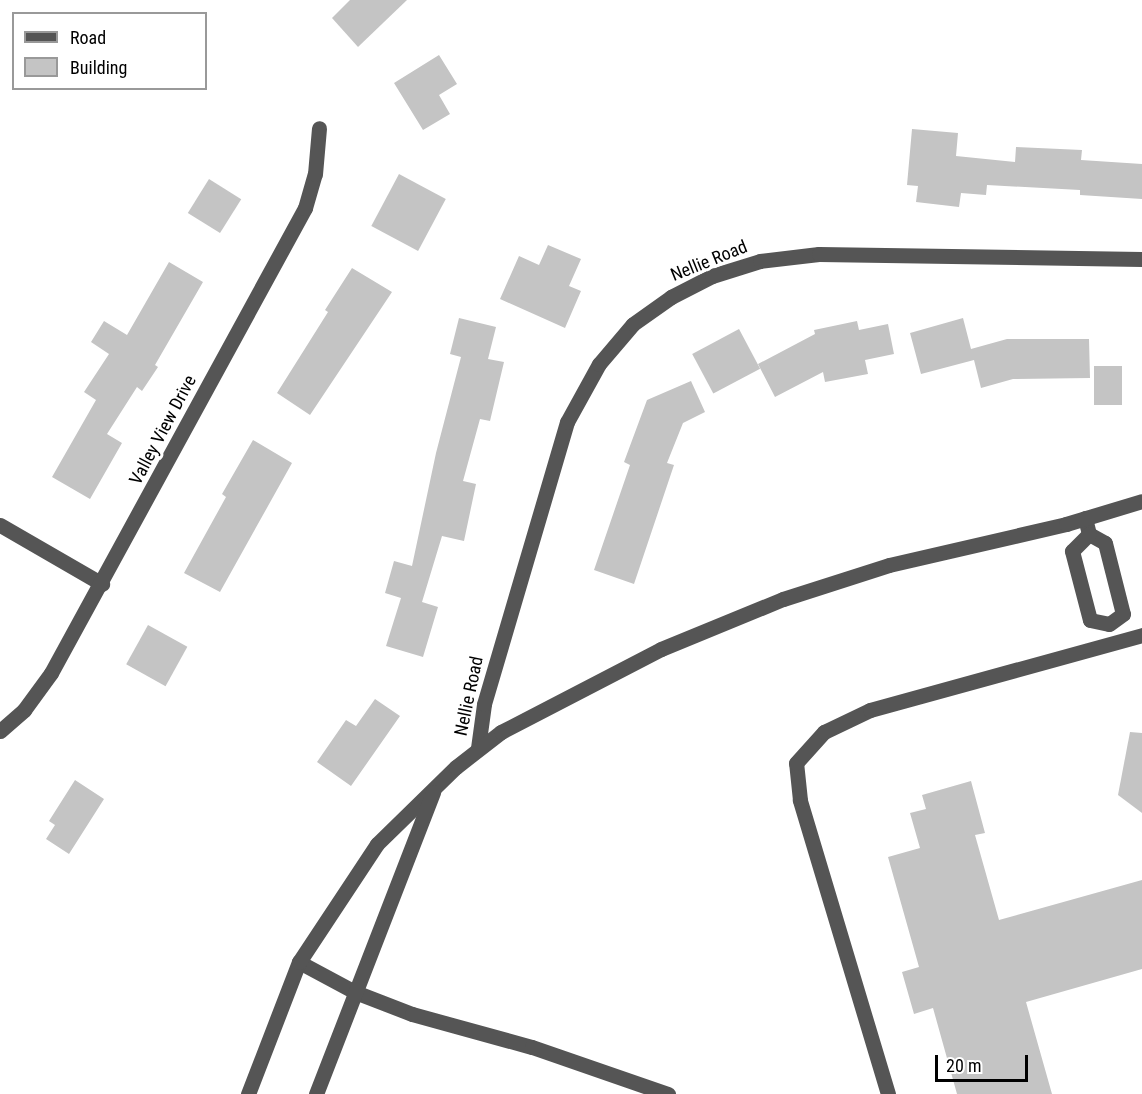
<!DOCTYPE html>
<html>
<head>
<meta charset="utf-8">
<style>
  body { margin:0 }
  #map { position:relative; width:1142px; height:1094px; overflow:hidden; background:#fff; font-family:"Roboto Condensed",sans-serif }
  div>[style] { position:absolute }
  .building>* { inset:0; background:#c4c4c4; transform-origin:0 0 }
  .minor>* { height:15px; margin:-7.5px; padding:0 7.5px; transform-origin:7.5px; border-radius:7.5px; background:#555 }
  span { translate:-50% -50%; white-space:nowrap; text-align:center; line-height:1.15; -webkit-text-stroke:6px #fff; paint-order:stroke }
  .street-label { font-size:18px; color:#000 }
  .legend { position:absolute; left:12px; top:12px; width:195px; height:78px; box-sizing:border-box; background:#fff; border:2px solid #999; margin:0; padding:8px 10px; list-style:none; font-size:18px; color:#000 }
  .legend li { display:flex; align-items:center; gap:12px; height:30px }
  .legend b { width:30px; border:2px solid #999 }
  .scale { position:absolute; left:935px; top:1055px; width:93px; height:27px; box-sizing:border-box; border:3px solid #000; border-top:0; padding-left:8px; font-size:18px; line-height:21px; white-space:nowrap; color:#000; -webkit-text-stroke:4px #fff; paint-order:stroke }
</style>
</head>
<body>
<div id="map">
  <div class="building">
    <i style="clip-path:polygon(350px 0,407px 0,358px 47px,332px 18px)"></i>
    <i style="clip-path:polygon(439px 55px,457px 84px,439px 95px,450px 114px,423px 130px,394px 83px)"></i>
    <i style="clip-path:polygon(912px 129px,958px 133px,956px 156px,1015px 162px,1016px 147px,1082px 150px,1081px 160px,1142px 164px,1142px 199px,1080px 195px,1080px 190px,987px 185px,986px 195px,961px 193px,959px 207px,916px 202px,918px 186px,907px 185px)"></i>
    <i style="left:399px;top:174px;width:53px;height:59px;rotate:28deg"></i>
    <i style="left:209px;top:179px;width:38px;height:40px;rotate:32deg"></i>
    <i style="clip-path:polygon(548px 245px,581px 259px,569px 286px,581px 291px,565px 328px,500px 299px,519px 256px,539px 265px)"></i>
    <i style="clip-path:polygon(169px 262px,203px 282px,155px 365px,158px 367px,142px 391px,137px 387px,107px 434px,122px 443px,90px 499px,52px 477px,96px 400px,84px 392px,109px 354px,91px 342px,104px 321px,127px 335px)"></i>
    <i style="clip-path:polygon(352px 268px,392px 292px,310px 415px,277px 393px,328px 312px,325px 310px)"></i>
    <i style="clip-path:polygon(459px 318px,496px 327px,488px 359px,504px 362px,490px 421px,480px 419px,463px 481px,476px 484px,464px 541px,442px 536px,422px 602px,438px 607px,423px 657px,386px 646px,401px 598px,385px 593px,394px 561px,412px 566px,436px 453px,461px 357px,450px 354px)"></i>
    <i style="clip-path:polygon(963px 318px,971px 349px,1007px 339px,1089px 339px,1090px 378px,1013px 379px,981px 388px,974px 360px,921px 374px,910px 333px)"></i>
    <i style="clip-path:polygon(857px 321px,859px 330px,888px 324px,894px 354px,865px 360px,868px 374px,825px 382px,823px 372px,775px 397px,758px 364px,815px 334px,814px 330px)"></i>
    <i style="left:739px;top:329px;width:45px;height:53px;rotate:62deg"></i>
    <i style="left:1094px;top:366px;width:28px;height:39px"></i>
    <i style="clip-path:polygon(691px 381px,705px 412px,683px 423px,667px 463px,674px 465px,634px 584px,594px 570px,630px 465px,624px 462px,647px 400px)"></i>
    <i style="clip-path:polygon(253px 440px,292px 463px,220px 592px,184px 573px,226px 497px,222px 494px)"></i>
    <i style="left:148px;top:625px;width:45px;height:45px;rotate:29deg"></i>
    <i style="clip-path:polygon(375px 699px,400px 716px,351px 786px,317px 762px,346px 720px,356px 726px)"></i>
    <i style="clip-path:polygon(1130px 732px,1142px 733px,1142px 813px,1118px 795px)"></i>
    <i style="clip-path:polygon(75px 780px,104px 799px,69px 854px,46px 839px,55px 825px,49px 821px)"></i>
    <i style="clip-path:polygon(971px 781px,985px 833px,975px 835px,999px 920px,1142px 880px,1142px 969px,1026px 1002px,1052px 1094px,957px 1094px,933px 1008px,914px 1014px,902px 972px,919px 967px,888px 857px,920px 848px,910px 813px,926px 809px,922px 795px)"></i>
  </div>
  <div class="minor">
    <i style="left:1085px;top:518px;width:16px;rotate:76deg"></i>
    <i style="left:1089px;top:534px;width:18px;rotate:29deg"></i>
    <i style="left:1105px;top:543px;width:73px;rotate:75.8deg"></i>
    <i style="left:1123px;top:614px;width:17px;rotate:144deg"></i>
    <i style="left:0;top:525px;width:118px;rotate:30deg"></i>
    <i style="left:1089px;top:534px;width:24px;rotate:135deg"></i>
    <i style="left:1072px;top:551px;width:71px;rotate:75.4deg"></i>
    <i style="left:1090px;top:620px;width:19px;rotate:12deg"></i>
    <i style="left:0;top:731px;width:32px;rotate:-41deg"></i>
    <i style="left:24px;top:710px;width:46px;rotate:-53.9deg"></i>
    <i style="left:51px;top:673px;width:530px;rotate:-61.36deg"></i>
    <i style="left:305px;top:208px;width:35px;rotate:-74deg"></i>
    <i style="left:315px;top:174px;width:46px;rotate:-85deg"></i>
    <i style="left:478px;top:748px;width:44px;rotate:-82.2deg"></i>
    <i style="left:484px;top:704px;width:294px;rotate:-73.6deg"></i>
    <i style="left:567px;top:422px;width:66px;rotate:-61.1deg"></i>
    <i style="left:599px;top:364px;width:52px;rotate:-49.6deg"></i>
    <i style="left:633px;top:324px;width:47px;rotate:-35.4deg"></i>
    <i style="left:671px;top:297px;width:46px;rotate:-27.1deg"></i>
    <i style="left:712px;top:276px;width:50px;rotate:-17.4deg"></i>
    <i style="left:760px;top:261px;width:59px;rotate:-6.8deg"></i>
    <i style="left:819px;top:254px;width:323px;rotate:0.9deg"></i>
    <i style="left:299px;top:962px;width:64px;rotate:28.2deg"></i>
    <i style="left:355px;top:992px;width:61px;rotate:21.1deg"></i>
    <i style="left:412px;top:1014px;width:124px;rotate:15.4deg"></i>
    <i style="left:532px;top:1047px;width:144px;rotate:19.1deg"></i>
    <i style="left:248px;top:1094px;width:142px;rotate:-68.9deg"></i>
    <i style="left:299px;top:962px;width:141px;rotate:-56.5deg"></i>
    <i style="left:377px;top:844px;width:110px;rotate:-44.3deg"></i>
    <i style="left:456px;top:767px;width:57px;rotate:-37.9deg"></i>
    <i style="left:501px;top:732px;width:180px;rotate:-27.4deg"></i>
    <i style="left:661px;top:649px;width:132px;rotate:-22.3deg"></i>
    <i style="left:783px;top:599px;width:111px;rotate:-17.8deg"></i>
    <i style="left:889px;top:565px;width:182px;rotate:-13deg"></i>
    <i style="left:1066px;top:524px;width:79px;rotate:-16.8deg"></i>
    <i style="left:316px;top:1094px;width:324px;rotate:-68.8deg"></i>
    <i style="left:888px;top:1094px;width:307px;rotate:-106.7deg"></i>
    <i style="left:800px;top:800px;width:37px;rotate:-96deg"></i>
    <i style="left:796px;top:763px;width:42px;rotate:-47.9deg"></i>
    <i style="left:824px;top:732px;width:51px;rotate:-25.6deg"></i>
    <i style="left:870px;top:710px;width:282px;rotate:-15.4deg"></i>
  </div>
  <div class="street-label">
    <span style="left:709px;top:261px;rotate:-22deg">Nellie Road</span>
    <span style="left:163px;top:430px;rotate:-62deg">Valley View Drive</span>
    <span style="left:469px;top:696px;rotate:-78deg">Nellie Road</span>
  </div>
  <ul class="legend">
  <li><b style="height:8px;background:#555"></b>Road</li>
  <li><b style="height:16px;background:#c4c4c4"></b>Building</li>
  </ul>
  <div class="scale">20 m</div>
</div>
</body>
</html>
